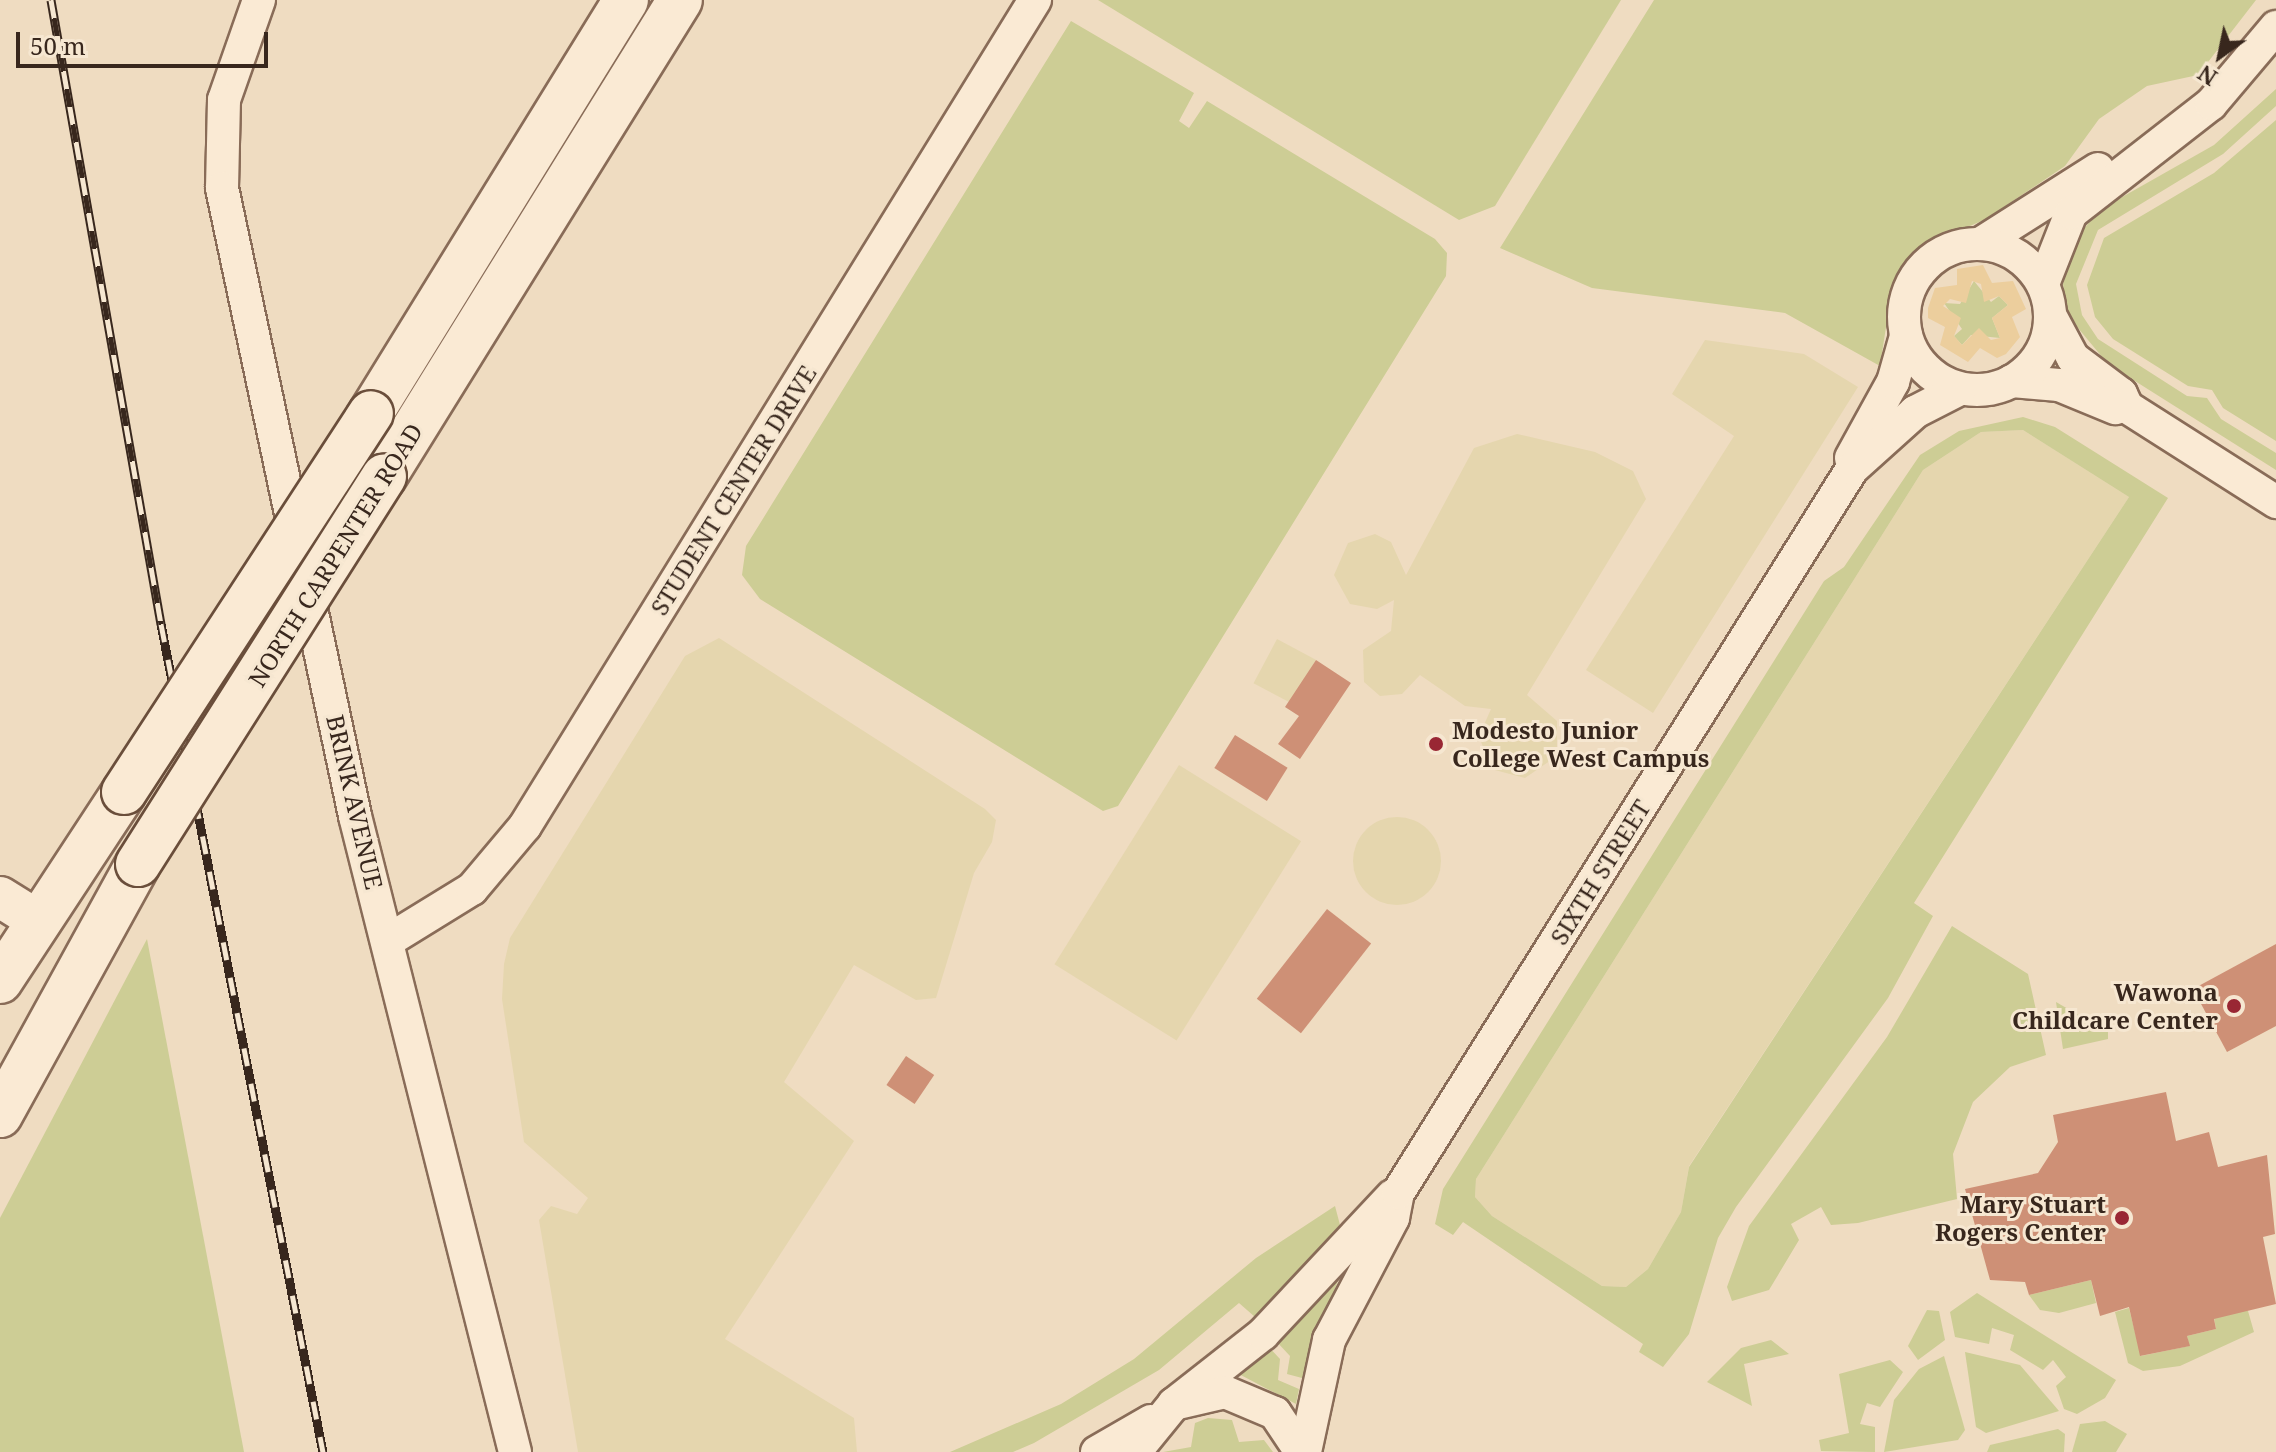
<!DOCTYPE html>
<html>
<head>
<meta charset="utf-8">
<style>
  body { margin:0 }
  #map { position:relative; width:2276px; height:1452px; overflow:hidden; background:#efdcc1; font-family:"Noto Serif",serif }
  div>[style] { position:absolute }
  .farmland>* { inset:0; background:#e5d6ae; transform-origin:0 0 }
  .round { border-radius:50% }
  .green>* { inset:0; background:#cdcd95 }
  .sand>* { inset:0; background:#ecce9d }
  .building>* { inset:0; background:#ce9076; transform-origin:0 0 }
  .roads { filter:drop-shadow(2px 0 #896c58) drop-shadow(-2px 0 #896c58) drop-shadow(0 2px #896c58) drop-shadow(0 -2px #896c58) }
  .minor>* { height:32px; margin:-16px; padding:0 16px; transform-origin:16px; border-radius:16px; background:#faead4 }
  .minor>.ring { margin:-16px; padding:0; box-sizing:content-box; background:none; border:32px solid #faead4; border-radius:50% }
  .tertiary>* { height:40px; margin:-20px; padding:0 20px; transform-origin:20px; border-radius:20px; background:#faead4 }
  .secondary>* { height:44px; margin:-22px; padding:0 22px; transform-origin:22px; border-radius:22px; background:#faead4 }
  .rail>* { height:9px; margin-top:-4.5px; transform-origin:0; background:repeating-linear-gradient(90deg,#f6e7d1 0 18px,#38271d 0 36px); box-sizing:border-box; border-block:2px solid #38271d }
  .bridges { filter:drop-shadow(2px 0 #6a4e3b) drop-shadow(-2px 0 #6a4e3b) drop-shadow(0 2px #6a4e3b) drop-shadow(0 -2px #6a4e3b) }
  .secondary-bridge>* { height:44px; margin:-22px; padding:0 22px; transform-origin:22px; border-radius:22px; background:#faead4 }
  .dots>* { width:22px; height:22px; translate:-50% -50%; box-sizing:border-box; border:4px solid #f6e7d1; border-radius:50% }
  span { translate:-50% -50%; white-space:nowrap; text-align:center; line-height:1.15; -webkit-text-stroke:6px #f6e7d1; paint-order:stroke }
  .street-label { font-size:24px; color:#38271d }
  .poi-label { font-size:24px; color:#38271d; font-weight:700 }
  .left { translate:0 -50%; text-align:left }
  .right { translate:-100% -50%; text-align:right }
  .north { position:absolute; left:2180px; top:16px; width:80px; height:80px; -webkit-text-stroke:6px #f6e7d1; paint-order:stroke; rotate:213deg; font-size:22px; font-weight:700; line-height:32px; text-align:center; color:#38271d }
  .north::after { content:''; display:block; margin:auto; width:28px; height:36px; background:#38271d; clip-path:polygon(50% 0,100% 100%,50% 72%,0 100%) }
  .scale { position:absolute; left:16px; top:32px; width:252px; height:36px; box-sizing:border-box; border:4px solid #38271d; border-top:0; padding-left:10px; font-size:24px; line-height:28px; white-space:nowrap; color:#38271d; -webkit-text-stroke:6px #f6e7d1; paint-order:stroke }
</style>
</head>
<body>
<div id="map">
  <div class="farmland">
    <i style="clip-path:polygon(1705px 340px,1804px 354px,1858px 387px,1653px 713px,1586px 670px,1734px 436px,1672px 394px)"></i>
    <i style="clip-path:polygon(2023px 430px,2129px 497px,1689px 1166px,1681px 1212px,1648px 1269px,1626px 1287px,1602px 1286px,1492px 1216px,1475px 1197px,1476px 1179px,1923px 470px,1981px 432px)"></i>
    <i style="clip-path:polygon(1517px 434px,1595px 452px,1633px 471px,1646px 499px,1527px 695px,1557px 721px,1557px 756px,1525px 778px,1491px 769px,1479px 736px,1491px 709px,1465px 706px,1420px 675px,1402px 694px,1380px 696px,1364px 682px,1363px 650px,1391px 631px,1394px 600px,1377px 609px,1350px 604px,1334px 575px,1348px 543px,1375px 534px,1391px 542px,1406px 575px,1474px 448px)"></i>
    <i style="clip-path:polygon(719px 638px,985px 809px,996px 820px,992px 842px,974px 873px,936px 998px,916px 1000px,854px 965px,784px 1082px,854px 1141px,725px 1339px,854px 1418px,857px 1452px,578px 1452px,539px 1220px,551px 1206px,577px 1214px,588px 1198px,524px 1142px,502px 999px,504px 964px,510px 938px,685px 656px)"></i>
    <i style="left:1277px;top:639px;width:44px;height:50px;rotate:28deg"></i>
    <i style="left:1179px;top:765px;width:144px;height:235px;rotate:32deg"></i>
    <i class="round" style="left:1353px;top:817px;width:88px;height:88px"></i>
  </div>
  <div class="green">
    <i style="clip-path:polygon(1098px 0,1621px 0,1495px 206px,1459px 220px)"></i>
    <i style="clip-path:polygon(1654px 0,2256px 0,2198px 75px,2147px 86px,2099px 119px,2065px 166px,1986px 219px,1915px 250px,1892px 288px,1880px 366px,1785px 313px,1592px 288px,1500px 248px)"></i>
    <i style="clip-path:polygon(1071px 21px,1194px 93px,1179px 121px,1189px 128px,1207px 101px,1435px 239px,1447px 253px,1446px 276px,1118px 806px,1103px 811px,760px 599px,742px 575px,746px 546px)"></i>
    <i style="clip-path:polygon(2276px 89px,2276px 106px,2223px 154px,2098px 230px,2076px 284px,2082px 315px,2098px 339px,2187px 396px,2207px 398px,2221px 419px,2276px 453px,2276px 470px,2108px 364px,2068px 316px,2063px 284px,2079px 234px,2101px 209px,2214px 145px)"></i>
    <i style="clip-path:polygon(2276px 120px,2276px 441px,2223px 408px,2212px 390px,2188px 386px,2113px 339px,2095px 317px,2087px 285px,2104px 238px,2214px 173px)"></i>
    <i style="clip-path:polygon(1974px 281px,1991px 302px,1999px 296px,2008px 305px,1992px 318px,2000px 338px,1971px 335px,1962px 345px,1954px 336px,1962px 329px,1944px 303px,1960px 304px)"></i>
    <i style="clip-path:polygon(evenodd,2023px 417px,2055px 427px,2168px 498px,1914px 903px,1933px 916px,1888px 998px,1736px 1207px,1718px 1238px,1689px 1334px,1663px 1367px,1639px 1352px,1643px 1344px,1463px 1222px,1453px 1235px,1435px 1224px,1443px 1189px,1824px 581px,1844px 567px,1920px 455px,1959px 431px,2023px 417px,2023px 430px,2129px 497px,1689px 1167px,1681px 1212px,1648px 1269px,1626px 1287px,1602px 1286px,1492px 1216px,1475px 1197px,1476px 1179px,1923px 470px,1981px 432px,2023px 430px)"></i>
    <i style="clip-path:polygon(1952px 926px,2028px 974px,2046px 1055px,2010px 1067px,1973px 1102px,1953px 1154px,1957px 1199px,1858px 1223px,1831px 1225px,1821px 1207px,1791px 1224px,1799px 1240px,1769px 1290px,1732px 1301px,1727px 1287px,1749px 1226px,1887px 1037px)"></i>
    <i style="clip-path:polygon(147px 939px,244px 1452px,0 1452px,0 1218px)"></i>
    <i style="clip-path:polygon(2056px 1002px,2108px 1032px,2108px 1039px,2063px 1049px)"></i>
    <i style="clip-path:polygon(1335px 1206px,1340px 1225px,1255px 1317px,1239px 1303px,1159px 1370px,1034px 1443px,1013px 1452px,950px 1452px,1061px 1404px,1134px 1359px,1256px 1258px)"></i>
    <i style="clip-path:polygon(1340px 1275px,1302px 1378px,1287px 1374px,1290px 1356px,1275px 1340px)"></i>
    <i style="clip-path:polygon(2091px 1280px,2096px 1303px,2059px 1313px,2040px 1310px,2029px 1295px)"></i>
    <i style="clip-path:polygon(1977px 1293px,2116px 1380px,2105px 1398px,2077px 1414px,2064px 1409px,2056px 1386px,2066px 1377px,2053px 1360px,2043px 1370px,2010px 1350px,2014px 1335px,1992px 1328px,1989px 1344px,1955px 1337px,1950px 1312px)"></i>
    <i style="clip-path:polygon(2212px 1306px,2248px 1311px,2254px 1332px,2180px 1366px,2143px 1371px,2128px 1363px,2115px 1312px,2129px 1308px,2141px 1356px,2189px 1346px,2187px 1336px,2216px 1329px)"></i>
    <i style="clip-path:polygon(1927px 1310px,1939px 1311px,1945px 1340px,1918px 1360px,1908px 1346px)"></i>
    <i style="clip-path:polygon(1771px 1340px,1789px 1354px,1744px 1364px,1752px 1406px,1707px 1382px,1741px 1348px)"></i>
    <i style="clip-path:polygon(1268px 1346px,1280px 1359px,1278px 1380px,1299px 1389px,1296px 1404px,1237px 1373px)"></i>
    <i style="clip-path:polygon(1965px 1352px,2020px 1365px,2059px 1411px,1986px 1433px,1976px 1427px)"></i>
    <i style="clip-path:polygon(1944px 1356px,1965px 1430px,1958px 1440px,1884px 1452px,1894px 1400px,1919px 1369px)"></i>
    <i style="clip-path:polygon(1890px 1360px,1903px 1372px,1880px 1407px,1867px 1403px,1860px 1424px,1875px 1427px,1875px 1452px,1821px 1451px,1819px 1440px,1849px 1433px,1839px 1374px)"></i>
    <i style="clip-path:polygon(1208px 1418px,1232px 1420px,1239px 1442px,1264px 1440px,1273px 1452px,1163px 1452px,1191px 1447px,1195px 1423px)"></i>
    <i style="clip-path:polygon(2105px 1421px,2127px 1434px,2116px 1452px,2072px 1452px,2080px 1424px)"></i>
    <i style="clip-path:polygon(2058px 1429px,2065px 1434px,2064px 1452px,1987px 1452px,1990px 1445px)"></i>
  </div>
  <div class="sand">
    <i style="clip-path:polygon(evenodd,1983px 265px,1992px 283px,2013px 281px,2026px 309px,2012px 317px,2020px 337px,2006px 354px,1997px 358px,1980px 348px,1968px 362px,1940px 345px,1945px 327px,1928px 318px,1928px 308px,1935px 288px,1957px 285px,1957px 269px,1983px 265px,1972px 281px,1981px 284px,1984px 302px,1999px 296px,2008px 305px,1992px 318px,2000px 338px,1991px 340px,1979px 328px,1962px 345px,1954px 336px,1961px 318px,1943px 306px,1950px 299px,1966px 303px,1972px 281px)"></i>
  </div>
  <div class="building">
    <i style="clip-path:polygon(1316px 660px,1351px 683px,1300px 759px,1278px 744px,1299px 716px,1285px 707px)"></i>
    <i style="left:1235px;top:735px;width:62px;height:39px;rotate:32deg"></i>
    <i style="left:1327px;top:909px;width:56px;height:114px;rotate:38deg"></i>
    <i style="clip-path:polygon(2276px 944px,2276px 1026px,2227px 1052px,2193px 989px)"></i>
    <i style="left:906px;top:1056px;width:34px;height:35px;rotate:34deg"></i>
    <i style="clip-path:polygon(2166px 1092px,2176px 1141px,2209px 1132px,2218px 1167px,2267px 1155px,2275px 1234px,2263px 1237px,2276px 1304px,2214px 1319px,2216px 1329px,2187px 1336px,2190px 1346px,2140px 1356px,2129px 1307px,2100px 1316px,2091px 1280px,2029px 1295px,2025px 1282px,1990px 1280px,1965px 1189px,2038px 1173px,2058px 1142px,2053px 1115px)"></i>
  </div>
  <div class="roads">
    <div class="minor">
      <i style="left:259px;top:0;width:106px;rotate:109.3deg"></i>
      <i style="left:224px;top:100px;width:88px;rotate:91.3deg"></i>
      <i style="left:222px;top:188px;width:642px;rotate:78.04deg"></i>
      <i style="left:355px;top:816px;width:656px;rotate:75.88deg"></i>
      <i style="left:1983px;top:242px;width:136px;rotate:-32.4deg"></i>
      <i class="ring" style="left:1904px;top:244px;width:114px;height:114px"></i>
      <i style="left:2043px;top:284px;width:76px;rotate:-68.5deg"></i>
      <i style="left:2071px;top:213px;width:177px;rotate:-37.9deg"></i>
      <i style="left:2211px;top:104px;width:101px;rotate:-49.8deg"></i>
      <i style="left:2050px;top:315px;width:49px;rotate:61.9deg"></i>
      <i style="left:2073px;top:358px;width:60px;rotate:36.9deg"></i>
      <i style="left:2121px;top:394px;width:14px;rotate:65deg"></i>
      <i style="left:2127px;top:407px;width:177px;rotate:32.5deg"></i>
      <i style="left:2012px;top:381px;width:47px;rotate:4.9deg"></i>
      <i style="left:2059px;top:385px;width:61px;rotate:22.3deg"></i>
      <i style="left:1851px;top:458px;width:87px;rotate:-61.1deg"></i>
      <i style="left:1893px;top:382px;width:48px;rotate:-74.2deg"></i>
      <i style="left:389px;top:940px;width:97px;rotate:-31.6deg"></i>
      <i style="left:472px;top:889px;width:82px;rotate:-49.9deg"></i>
      <i style="left:525px;top:826px;width:971px;rotate:-58.31deg"></i>
      <i style="left:1174px;top:1404px;width:113px;rotate:-38.2deg"></i>
      <i style="left:1263px;top:1334px;width:189px;rotate:-46.9deg"></i>
      <i style="left:1097px;top:1452px;width:62px;rotate:-29.9deg"></i>
      <i style="left:1135px;top:1452px;width:62px;rotate:-50.9deg"></i>
      <i style="left:1174px;top:1404px;width:52px;rotate:-13.2deg"></i>
      <i style="left:1225px;top:1392px;width:54px;rotate:22.8deg"></i>
      <i style="left:1275px;top:1413px;width:47px;rotate:56.3deg"></i>
      <i style="left:1305px;top:1452px;width:115px;rotate:-77.9deg"></i>
      <i style="left:1329px;top:1340px;width:138px;rotate:-62.3deg"></i>
      <i style="left:1393px;top:1218px;width:25px;rotate:-79deg"></i>
      <i style="left:1398px;top:1193px;width:855px;rotate:-57.91deg"></i>
      <i style="left:1852px;top:469px;width:85px;rotate:-42.1deg"></i>
      <i style="left:1915px;top:412px;width:51px;rotate:-27.1deg"></i>
    </div>
    <div class="tertiary">
      <i style="left:0;top:897px;width:44px;rotate:31.9deg"></i>
    </div>
    <div class="secondary">
      <i style="left:371px;top:413px;width:485px;rotate:-58.3deg"></i>
      <i style="left:384px;top:477px;width:561px;rotate:-58.18deg"></i>
      <i style="left:0;top:981px;width:226px;rotate:-56.7deg"></i>
      <i style="left:0;top:1115px;width:286px;rotate:-61.2deg"></i>
    </div>
  </div>
  <div class="rail">
    <i style="left:51px;top:0;width:634px;rotate:80deg"></i>
    <i style="left:161px;top:624px;width:844px;rotate:78.93deg"></i>
  </div>
  <div class="bridges">
    <div class="secondary-bridge">
      <i style="left:124px;top:792px;width:452px;rotate:-56.9deg"></i>
      <i style="left:138px;top:864px;width:459px;rotate:-57.6deg"></i>
    </div>
  </div>
  <div class="dots">
    <i style="left:1436px;top:744px;background:#992734"></i>
    <i style="left:2234px;top:1006px;background:#992734"></i>
    <i style="left:2122px;top:1218px;background:#992734"></i>
  </div>
  <div class="street-label">
    <span style="left:733px;top:490px;rotate:-58deg">STUDENT CENTER DRIVE</span>
    <span style="left:335px;top:555px;rotate:-58deg">NORTH CARPENTER ROAD</span>
    <span style="left:355px;top:802px;rotate:77deg">BRINK AVENUE</span>
    <span style="left:1600px;top:872px;rotate:-58deg">SIXTH STREET</span>
  </div>
  <div class="poi-label">
    <span class="left" style="left:1452px;top:744px">Modesto Junior<br>College West Campus</span>
    <span class="right" style="left:2218px;top:1006px">Wawona<br>Childcare Center</span>
    <span class="right" style="left:2106px;top:1218px">Mary Stuart<br>Rogers Center</span>
  </div>
  <div class="north">N</div>
  <div class="scale">50 m</div>
</div>
</body>
</html>
